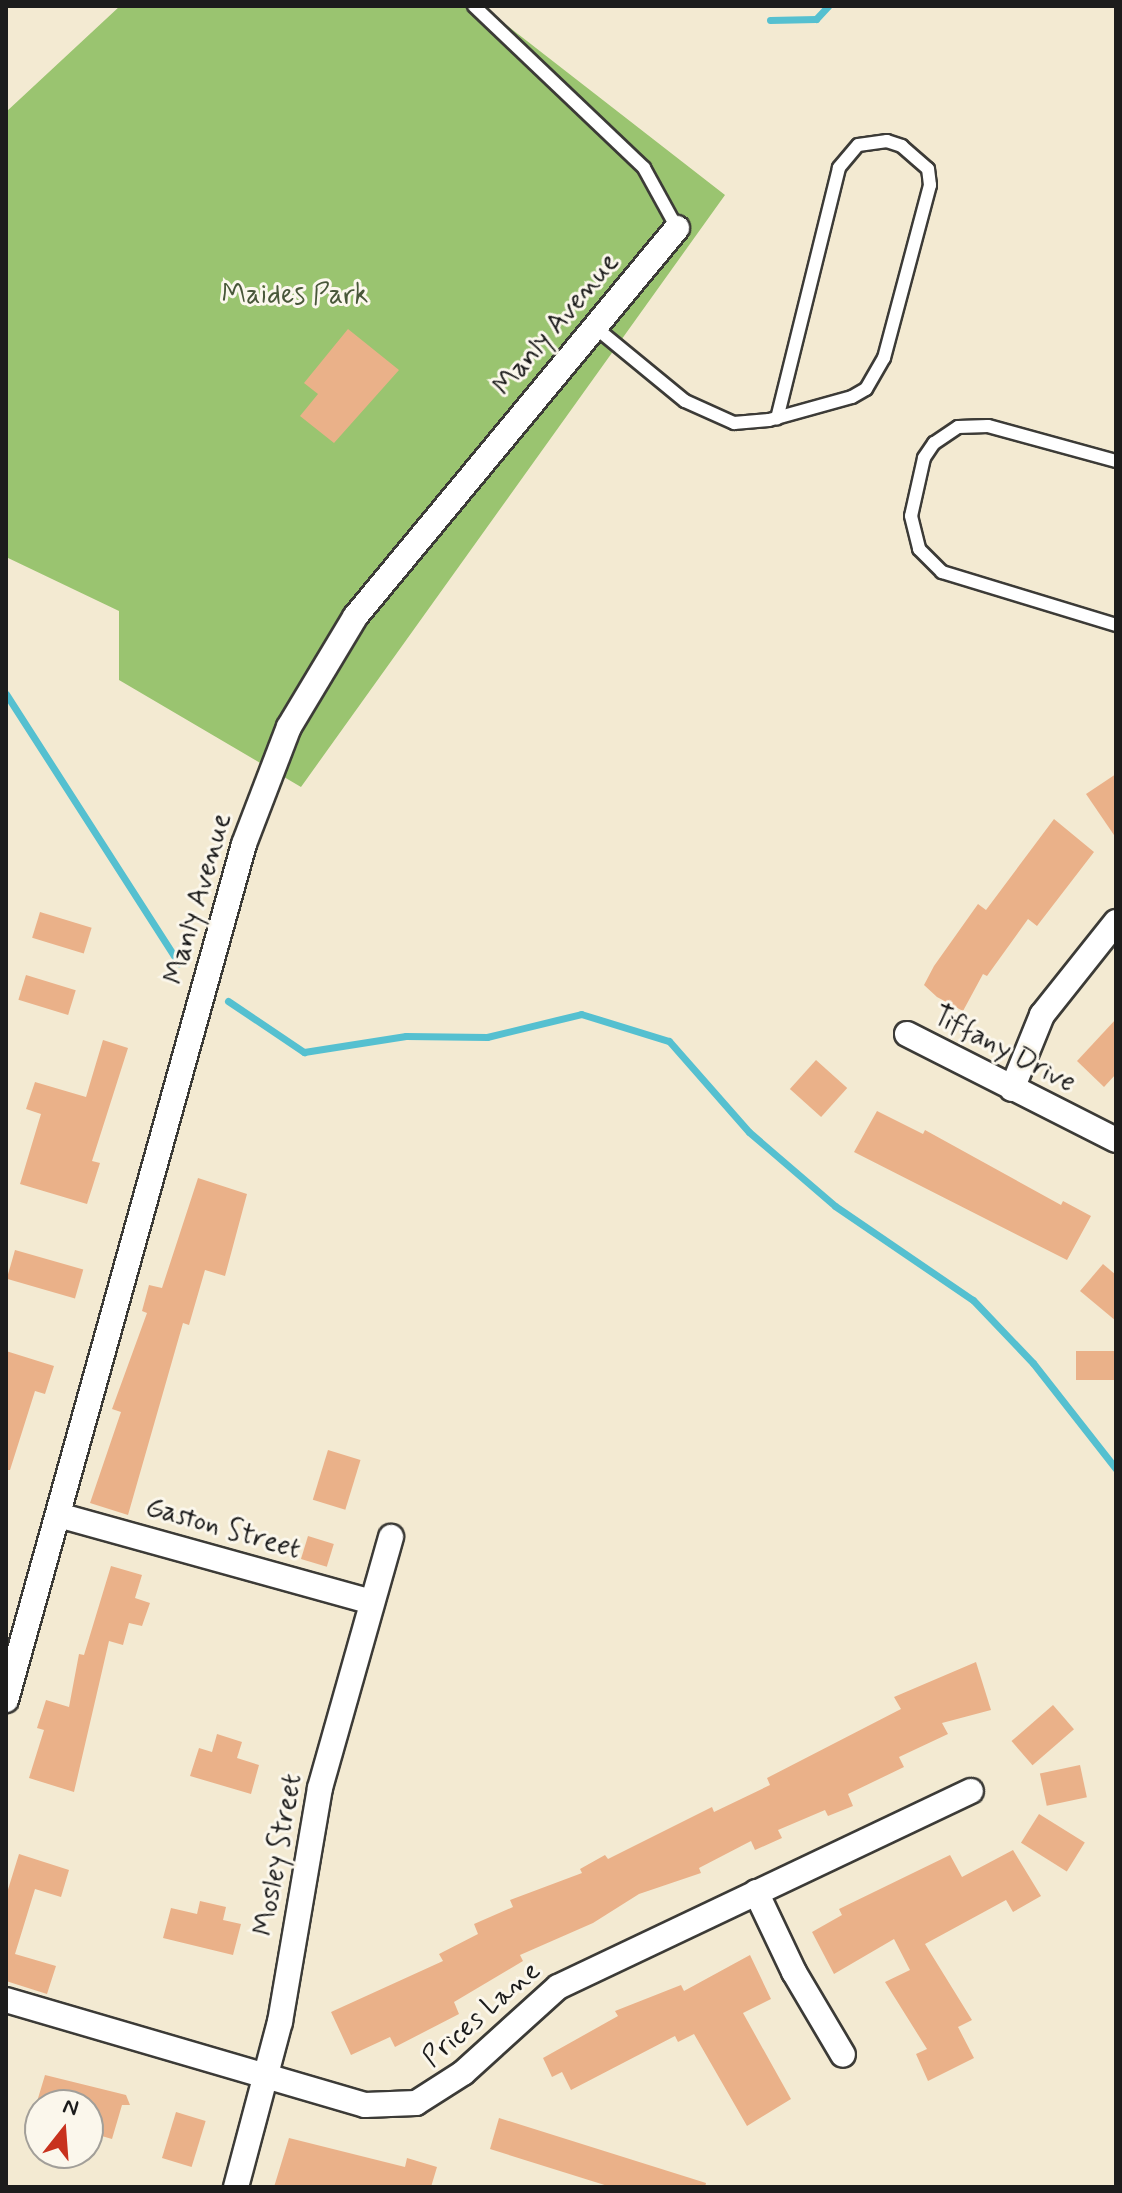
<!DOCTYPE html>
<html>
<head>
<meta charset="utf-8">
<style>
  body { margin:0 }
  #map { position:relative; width:1122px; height:2193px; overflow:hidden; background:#f3ead2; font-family:Mynerve,sans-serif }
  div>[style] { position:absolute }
  .green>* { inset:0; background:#9ac470 }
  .stream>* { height:7px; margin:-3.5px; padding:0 3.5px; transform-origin:3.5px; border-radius:3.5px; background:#55c0d0 }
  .building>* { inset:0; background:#eab189; transform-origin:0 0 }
  .roads { filter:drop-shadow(2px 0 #3c3b37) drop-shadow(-2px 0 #3c3b37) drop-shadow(0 2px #3c3b37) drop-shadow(0 -2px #3c3b37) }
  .lane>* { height:12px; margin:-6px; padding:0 6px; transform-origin:6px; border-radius:6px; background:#fff }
  .street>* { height:24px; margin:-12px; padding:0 12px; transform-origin:12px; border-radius:12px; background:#fff }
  span { translate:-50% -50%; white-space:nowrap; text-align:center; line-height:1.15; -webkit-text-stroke:6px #fbf7ec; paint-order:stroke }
  .park-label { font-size:28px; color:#485739 }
  .street-label { font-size:28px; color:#1c1c1c }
  .frame { position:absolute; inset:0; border:8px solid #1c1c1c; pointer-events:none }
  .north { position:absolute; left:24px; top:2089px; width:80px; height:80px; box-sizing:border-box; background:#fbf7ec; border:2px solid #a29f99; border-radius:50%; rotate:17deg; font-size:22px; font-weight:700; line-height:32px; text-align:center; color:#1c1c1c }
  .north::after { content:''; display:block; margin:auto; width:28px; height:36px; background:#c8321e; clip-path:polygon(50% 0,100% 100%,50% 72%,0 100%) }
</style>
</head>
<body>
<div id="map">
  <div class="green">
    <i style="clip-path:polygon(120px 6px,482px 6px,725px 195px,301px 787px,119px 680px,119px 611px,6px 557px,6px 112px)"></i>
  </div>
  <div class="stream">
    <i style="left:770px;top:20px;width:46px;rotate:-1.2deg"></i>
    <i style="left:816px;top:19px;width:18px;rotate:-47deg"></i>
    <i style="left:6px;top:694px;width:320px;rotate:57.3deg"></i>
    <i style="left:228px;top:1001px;width:92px;rotate:33.9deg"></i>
    <i style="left:304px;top:1052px;width:103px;rotate:-8.9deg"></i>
    <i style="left:406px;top:1036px;width:81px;rotate:0.7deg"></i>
    <i style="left:487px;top:1037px;width:97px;rotate:-13.7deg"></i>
    <i style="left:581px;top:1014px;width:92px;rotate:17.1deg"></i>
    <i style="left:669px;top:1041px;width:121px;rotate:48.7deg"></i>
    <i style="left:749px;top:1132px;width:113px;rotate:40.7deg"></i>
    <i style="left:835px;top:1206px;width:167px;rotate:34.3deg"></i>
    <i style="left:973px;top:1300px;width:87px;rotate:46.4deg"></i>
    <i style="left:1033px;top:1363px;width:135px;rotate:51.9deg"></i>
  </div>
  <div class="building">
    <i style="clip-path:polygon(348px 329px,399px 370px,334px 443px,300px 416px,318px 394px,304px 383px)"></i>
    <i style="clip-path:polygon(1116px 774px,1116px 838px,1086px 794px)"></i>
    <i style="clip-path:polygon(1054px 819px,1094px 852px,1037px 926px,1028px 919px,987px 976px,983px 974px,963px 1011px,937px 997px,924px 985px,934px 966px,978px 904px,986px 910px)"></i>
    <i style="left:40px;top:912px;width:54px;height:27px;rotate:17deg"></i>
    <i style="left:26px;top:975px;width:52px;height:26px;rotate:17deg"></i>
    <i style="clip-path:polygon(1116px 1019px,1116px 1074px,1104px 1087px,1077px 1061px)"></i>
    <i style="clip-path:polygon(103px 1040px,128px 1048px,92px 1161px,100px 1163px,87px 1204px,20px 1184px,41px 1114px,26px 1109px,35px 1082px,86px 1097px)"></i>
    <i style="left:816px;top:1060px;width:42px;height:39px;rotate:42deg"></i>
    <i style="clip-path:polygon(877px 1111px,923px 1134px,925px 1130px,1061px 1205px,1063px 1201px,1091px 1216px,1067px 1260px,854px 1152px)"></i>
    <i style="clip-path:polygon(198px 1178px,247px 1194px,225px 1276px,205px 1270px,189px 1325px,183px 1323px,128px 1515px,90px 1503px,121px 1412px,112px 1409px,147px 1313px,142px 1311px,149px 1285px,162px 1288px)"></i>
    <i style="left:15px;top:1250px;width:71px;height:30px;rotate:16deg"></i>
    <i style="clip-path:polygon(1103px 1264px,1116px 1275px,1116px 1321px,1080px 1291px)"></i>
    <i style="clip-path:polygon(6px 1351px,54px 1366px,45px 1394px,35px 1391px,10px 1470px,6px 1470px)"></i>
    <i style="left:1116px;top:1351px;width:29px;height:40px;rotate:90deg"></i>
    <i style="left:328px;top:1450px;width:34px;height:52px;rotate:17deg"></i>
    <i style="left:308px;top:1536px;width:27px;height:24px;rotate:17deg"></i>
    <i style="clip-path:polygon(111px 1566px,142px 1575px,135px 1598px,150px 1603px,142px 1626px,129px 1623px,123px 1645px,109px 1641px,74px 1792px,29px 1778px,44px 1730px,37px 1728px,46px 1700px,69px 1707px,79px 1654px,84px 1655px)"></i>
    <i style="clip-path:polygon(976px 1662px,991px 1710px,942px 1723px,948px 1734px,899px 1757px,904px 1767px,848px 1794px,853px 1806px,828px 1816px,825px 1810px,778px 1830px,782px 1838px,755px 1850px,751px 1841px,699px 1868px,701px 1873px,639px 1894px,593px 1923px,520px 1955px,523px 1961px,454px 2002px,459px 2014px,395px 2047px,390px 2037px,351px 2055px,331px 2012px,443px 1961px,439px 1954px,478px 1934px,474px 1924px,513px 1907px,510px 1900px,582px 1873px,580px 1869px,605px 1855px,608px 1859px,712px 1807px,714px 1812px,770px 1785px,767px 1778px,901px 1709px,894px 1697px)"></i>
    <i style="left:1053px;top:1705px;width:32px;height:55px;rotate:49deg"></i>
    <i style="clip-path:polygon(217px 1734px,242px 1742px,237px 1758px,259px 1765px,251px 1794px,190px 1776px,199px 1748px,212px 1752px)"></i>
    <i style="left:1080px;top:1765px;width:33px;height:41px;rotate:78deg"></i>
    <i style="left:1039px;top:1814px;width:54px;height:34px;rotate:32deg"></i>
    <i style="clip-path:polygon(1013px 1850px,1041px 1896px,1013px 1912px,1006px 1900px,925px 1944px,972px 2020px,958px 2027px,974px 2058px,928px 2081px,916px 2054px,927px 2049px,885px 1982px,910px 1970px,894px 1939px,834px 1974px,812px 1932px,842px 1915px,839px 1909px,950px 1855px,962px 1877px)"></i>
    <i style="clip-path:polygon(19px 1854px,69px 1870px,61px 1897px,35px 1889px,15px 1954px,56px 1966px,47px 1994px,6px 1981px,6px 1896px)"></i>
    <i style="clip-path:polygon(200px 1901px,226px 1907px,223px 1920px,241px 1924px,233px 1955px,163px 1938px,171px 1908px,197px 1914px)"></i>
    <i style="clip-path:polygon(750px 1955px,771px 1999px,743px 2013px,791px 2099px,747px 2126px,694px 2034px,678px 2042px,675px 2036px,571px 2090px,562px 2072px,552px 2077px,543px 2058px,618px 2016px,615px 2011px,681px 1985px,684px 1991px)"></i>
    <i style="clip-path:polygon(45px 2075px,126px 2095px,130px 2105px,122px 2105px,112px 2139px,88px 2132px,88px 2105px,36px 2105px)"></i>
    <i style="left:176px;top:2112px;width:31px;height:48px;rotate:17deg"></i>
    <i style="clip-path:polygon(499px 2118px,706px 2183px,705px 2187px,611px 2187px,490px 2149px)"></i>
    <i style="clip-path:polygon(289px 2138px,405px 2167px,407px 2158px,437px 2167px,431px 2187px,274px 2187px)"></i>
  </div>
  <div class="roads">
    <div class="lane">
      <i style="left:474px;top:6px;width:235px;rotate:43.6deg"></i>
      <i style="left:644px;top:168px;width:68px;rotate:61.2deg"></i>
      <i style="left:596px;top:328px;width:115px;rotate:39.4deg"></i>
      <i style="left:685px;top:401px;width:54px;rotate:24.2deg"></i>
      <i style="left:734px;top:423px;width:35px;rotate:-5deg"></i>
      <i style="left:769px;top:420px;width:86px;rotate:-15.5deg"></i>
      <i style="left:852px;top:397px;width:16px;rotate:-30deg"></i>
      <i style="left:866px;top:389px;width:36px;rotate:-60deg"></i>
      <i style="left:884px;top:358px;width:179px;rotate:-75.1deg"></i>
      <i style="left:930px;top:185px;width:16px;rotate:-97deg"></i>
      <i style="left:928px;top:169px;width:35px;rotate:-139deg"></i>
      <i style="left:902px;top:146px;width:16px;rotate:-162deg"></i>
      <i style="left:887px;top:141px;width:29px;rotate:172deg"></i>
      <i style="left:858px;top:145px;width:30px;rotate:130deg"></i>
      <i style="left:839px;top:168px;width:258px;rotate:103.9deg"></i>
      <i style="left:1116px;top:461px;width:133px;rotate:-164.7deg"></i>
      <i style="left:988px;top:426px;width:30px;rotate:178deg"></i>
      <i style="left:958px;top:427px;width:29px;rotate:146deg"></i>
      <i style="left:934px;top:443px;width:18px;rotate:124deg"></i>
      <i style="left:924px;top:458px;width:59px;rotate:102.6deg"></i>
      <i style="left:911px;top:516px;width:34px;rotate:76deg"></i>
      <i style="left:919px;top:549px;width:33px;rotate:45deg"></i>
      <i style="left:942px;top:572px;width:182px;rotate:16.9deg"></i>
    </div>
    <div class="street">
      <i style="left:907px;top:1034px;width:234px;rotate:26.9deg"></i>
      <i style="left:1012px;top:1089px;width:80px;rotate:-67.9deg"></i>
      <i style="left:1042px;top:1015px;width:119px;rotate:-51.5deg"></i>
      <i style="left:58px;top:1515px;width:325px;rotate:15.5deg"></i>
      <i style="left:6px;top:1700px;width:888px;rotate:-74.46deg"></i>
      <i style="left:244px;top:844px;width:125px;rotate:-69deg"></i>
      <i style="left:289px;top:727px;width:128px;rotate:-59deg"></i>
      <i style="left:355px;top:617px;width:505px;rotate:-50.38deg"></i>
      <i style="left:756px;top:1892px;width:89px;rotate:64.6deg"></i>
      <i style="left:794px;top:1972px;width:96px;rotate:59.4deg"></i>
      <i style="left:6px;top:2000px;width:374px;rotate:16.3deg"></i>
      <i style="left:365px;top:2105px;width:51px;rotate:-2.2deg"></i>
      <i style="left:416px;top:2103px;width:56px;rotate:-32.6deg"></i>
      <i style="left:463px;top:2073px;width:128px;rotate:-42.2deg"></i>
      <i style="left:558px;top:1987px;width:457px;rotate:-25.4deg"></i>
      <i style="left:236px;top:2187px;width:171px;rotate:-75.1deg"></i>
      <i style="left:280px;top:2022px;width:237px;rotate:-80.3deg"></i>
      <i style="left:320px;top:1788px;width:261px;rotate:-74.2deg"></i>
    </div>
  </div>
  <div class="park-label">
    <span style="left:295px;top:296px">Maides Park</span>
  </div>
  <div class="street-label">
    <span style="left:557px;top:325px;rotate:-50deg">Manly Avenue</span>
    <span style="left:199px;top:899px;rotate:-74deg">Manly Avenue</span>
    <span style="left:1004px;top:1050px;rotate:27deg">Tiffany Drive</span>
    <span style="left:223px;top:1529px;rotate:16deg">Gaston Street</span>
    <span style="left:279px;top:1855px;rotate:-80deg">Mosley Street</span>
    <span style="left:482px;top:2015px;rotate:-41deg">Prices Lane</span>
  </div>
  <div class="frame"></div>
  <div class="north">N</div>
</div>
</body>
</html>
